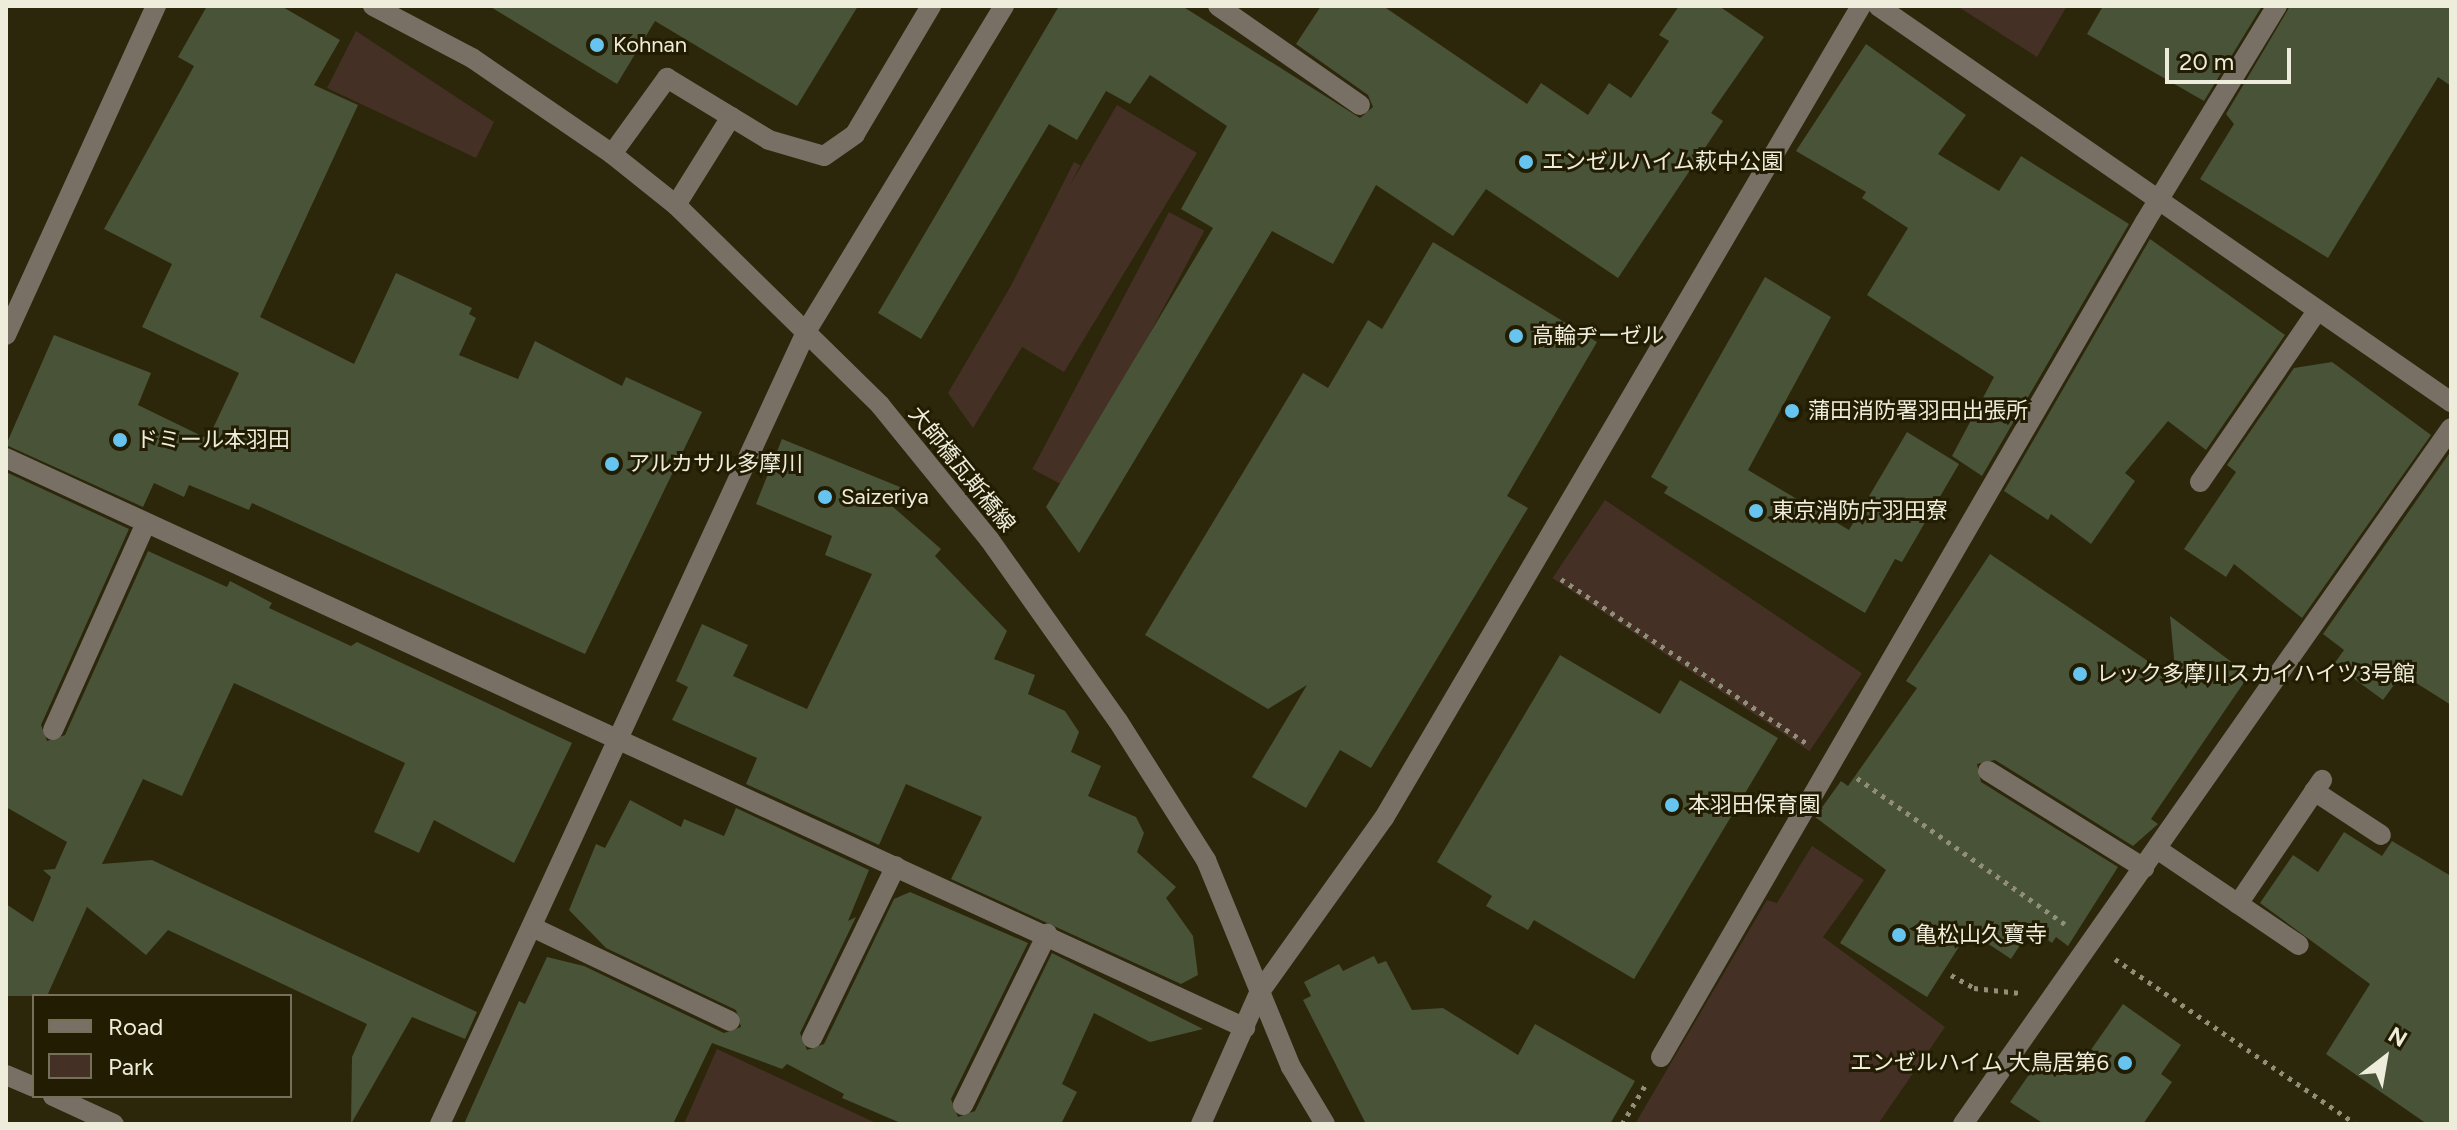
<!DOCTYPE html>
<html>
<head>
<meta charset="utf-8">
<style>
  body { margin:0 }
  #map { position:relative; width:2457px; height:1130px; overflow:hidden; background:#2c270a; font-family:Figtree,"Noto Sans JP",sans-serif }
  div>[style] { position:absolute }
  .green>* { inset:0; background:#453026; transform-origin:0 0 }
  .building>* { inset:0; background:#485337 }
  .path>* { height:5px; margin-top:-2.5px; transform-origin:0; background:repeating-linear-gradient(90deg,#928f78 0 4px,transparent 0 10px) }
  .minor>* { height:20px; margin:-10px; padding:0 10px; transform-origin:10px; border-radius:10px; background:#797065 }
  .dots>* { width:22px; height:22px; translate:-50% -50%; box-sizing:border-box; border:4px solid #221d02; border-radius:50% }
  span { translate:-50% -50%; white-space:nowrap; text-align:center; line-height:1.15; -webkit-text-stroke:6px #221d02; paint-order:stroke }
  .poi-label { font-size:22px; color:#eeecdb }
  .left { translate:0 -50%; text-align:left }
  .right { translate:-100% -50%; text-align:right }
  .street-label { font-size:22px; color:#eeecdb }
  .frame { position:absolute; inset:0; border:8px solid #eeecdb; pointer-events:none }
  .legend { position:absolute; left:32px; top:994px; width:260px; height:104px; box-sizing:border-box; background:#221d02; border:2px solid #747059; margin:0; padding:10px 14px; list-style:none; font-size:24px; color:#eeecdb }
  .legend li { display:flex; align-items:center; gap:16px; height:40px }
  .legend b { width:40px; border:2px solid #747059 }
  .north { position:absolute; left:2345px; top:1018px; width:80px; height:80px; -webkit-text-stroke:6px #221d02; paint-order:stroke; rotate:31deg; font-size:22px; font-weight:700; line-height:32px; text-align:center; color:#eeecdb }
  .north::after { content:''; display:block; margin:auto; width:28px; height:36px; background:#eeecdb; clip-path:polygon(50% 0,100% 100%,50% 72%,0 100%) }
  .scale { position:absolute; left:2165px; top:48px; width:126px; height:36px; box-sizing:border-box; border:4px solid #eeecdb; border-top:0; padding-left:10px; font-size:24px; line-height:28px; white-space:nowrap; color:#eeecdb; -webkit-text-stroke:6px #221d02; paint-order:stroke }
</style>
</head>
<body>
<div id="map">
  <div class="green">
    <i style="clip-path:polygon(1957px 6px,2067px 6px,2037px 57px)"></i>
    <i style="clip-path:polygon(356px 31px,494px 122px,476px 158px,327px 88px)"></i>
    <i style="clip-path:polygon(1117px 105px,1197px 153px,1064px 372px,1022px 347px,973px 428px,948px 393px)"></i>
    <i style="left:1074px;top:162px;width:7px;height:241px;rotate:27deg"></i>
    <i style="left:1169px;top:212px;width:40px;height:291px;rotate:28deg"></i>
    <i style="left:1605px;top:500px;width:310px;height:94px;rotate:34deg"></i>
    <i style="clip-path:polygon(1812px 846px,1864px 880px,1823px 937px,1945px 1027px,1878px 1124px,1635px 1124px,1767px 900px,1777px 903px)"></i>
    <i style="clip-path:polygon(717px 1049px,878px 1124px,684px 1124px)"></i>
  </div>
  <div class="building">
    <i style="clip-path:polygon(207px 6px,281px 6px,340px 40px,314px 85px,358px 105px,260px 317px,354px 364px,396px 273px,472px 308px,469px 314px,476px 318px,459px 355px,518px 379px,535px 341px,622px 386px,626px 377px,702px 412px,585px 654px,252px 503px,249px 510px,189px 485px,184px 497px,154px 483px,143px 507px,6px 445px,54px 335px,151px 373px,138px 405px,208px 439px,239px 373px,142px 327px,172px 264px,104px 229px,194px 66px,178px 57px)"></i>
    <i style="clip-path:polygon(489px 6px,858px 6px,797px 106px,655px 21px,617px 84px)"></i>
    <i style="clip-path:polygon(1059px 6px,1182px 6px,1360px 118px,1373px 107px,1368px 95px,1296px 44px,1321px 6px,1383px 6px,1527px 104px,1541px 83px,1588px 115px,1609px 83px,1631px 98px,1669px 41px,1659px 35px,1679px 6px,1719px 6px,1764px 37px,1711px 113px,1723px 121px,1618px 278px,1486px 189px,1453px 236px,1376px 185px,1333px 264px,1272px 231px,1079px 553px,1046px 507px,1213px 228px,1181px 209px,1227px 126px,1150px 75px,1130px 104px,1106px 91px,1077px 140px,1049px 124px,921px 339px,878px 313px)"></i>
    <i style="clip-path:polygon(2103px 6px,2262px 6px,2204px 101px,2087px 34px)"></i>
    <i style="clip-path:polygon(2290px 6px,2451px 6px,2451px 86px,2438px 77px,2328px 258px,2200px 179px,2234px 124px,2226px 114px)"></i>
    <i style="clip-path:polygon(1866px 44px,1966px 115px,1938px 154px,1999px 191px,2021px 156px,2129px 224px,1982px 476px,1952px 456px,1994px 377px,1867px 295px,1908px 228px,1862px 198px,1866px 192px,1796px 151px)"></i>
    <i style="clip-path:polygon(2150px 239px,2285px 335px,2206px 450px,2168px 421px,2125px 473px,2135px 481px,2091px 544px,2051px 514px,2048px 520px,2004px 491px)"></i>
    <i style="clip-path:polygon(1433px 242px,1597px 342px,1507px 496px,1528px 508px,1371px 768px,1340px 750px,1306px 808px,1252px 777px,1307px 685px,1268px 709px,1145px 635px,1303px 373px,1328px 388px,1368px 320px,1382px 329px)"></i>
    <i style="clip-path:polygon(1765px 277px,1831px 317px,1748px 470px,1849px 530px,1907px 432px,1959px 464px,1902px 562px,1895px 559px,1865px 613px,1664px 493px,1668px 487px,1651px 477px)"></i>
    <i style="clip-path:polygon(2332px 362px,2431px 435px,2302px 618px,2234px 564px,2226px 577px,2184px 549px,2236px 472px,2227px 465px,2294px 368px)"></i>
    <i style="clip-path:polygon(782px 439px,900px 487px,892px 506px,941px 549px,935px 556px,1007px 631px,994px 659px,1035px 675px,1028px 694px,1065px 711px,1079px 732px,1071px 752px,1101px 766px,1088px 796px,1136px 817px,1144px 833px,1137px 852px,1176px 887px,1166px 898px,1193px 936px,1198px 975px,1181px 984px,951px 879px,982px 817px,906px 784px,879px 845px,746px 784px,757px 758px,672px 720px,688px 687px,676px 681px,702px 624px,748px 645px,733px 676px,807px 709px,872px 574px,825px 555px,832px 536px,756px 504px)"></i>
    <i style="clip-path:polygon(2451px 451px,2451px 705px,2402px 674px,2383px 700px,2334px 664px,2344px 650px,2323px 634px)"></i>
    <i style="clip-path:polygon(6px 472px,129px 529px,41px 725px,47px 741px,65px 735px,148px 551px,227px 587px,230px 581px,272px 603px,269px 608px,351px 646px,357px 642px,572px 743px,514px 863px,434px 820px,419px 853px,374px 832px,405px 763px,234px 683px,182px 796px,143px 779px,102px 864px,152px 860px,477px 1012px,465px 1039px,412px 1017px,351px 1124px,352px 1057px,367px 1024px,168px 930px,146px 955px,87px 907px,47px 996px,6px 996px,6px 904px,33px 922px,51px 877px,43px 870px,55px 869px,67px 842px,6px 807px)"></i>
    <i style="clip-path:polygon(1990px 554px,2176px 680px,2170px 616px,2249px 675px,2151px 819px,2158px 824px,2133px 846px,1995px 760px,1977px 764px,1981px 782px,2118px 867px,2068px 946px,2056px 937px,2052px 943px,2031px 928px,2011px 959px,1969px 931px,1927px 997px,1840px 943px,1886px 870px,1815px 817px,1841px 781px,1848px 786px,1917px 688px,1906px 681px)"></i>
    <i style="clip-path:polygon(1560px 655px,1660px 714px,1680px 680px,1778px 738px,1634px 979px,1534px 920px,1528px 930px,1486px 906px,1492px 896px,1437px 862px)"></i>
    <i style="clip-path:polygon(630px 800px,681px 827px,684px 819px,724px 836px,736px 808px,869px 870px,848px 921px,856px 917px,800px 1033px,807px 1050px,824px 1044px,894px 899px,910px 892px,1028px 943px,951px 1099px,958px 1117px,975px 1111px,1052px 953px,1203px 1029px,1150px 1042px,1094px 1013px,1062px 1084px,1077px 1092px,1061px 1124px,903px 1124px,842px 1098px,844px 1094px,787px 1064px,782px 1069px,712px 1043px,673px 1124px,464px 1124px,519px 1001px,525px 1004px,547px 957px,584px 966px,724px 1033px,741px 1027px,736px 1010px,606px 948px,569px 910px,596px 844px,605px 848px)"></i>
    <i style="clip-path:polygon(2344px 832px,2382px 856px,2392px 841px,2451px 876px,2451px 1124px,2427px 1124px,2326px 1054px,2370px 984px,2260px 903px,2293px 855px,2318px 872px)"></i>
    <i style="clip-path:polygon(1374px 956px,1378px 964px,1386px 961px,1412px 1010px,1443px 1008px,1518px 1055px,1535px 1024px,1635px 1081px,1610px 1124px,1366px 1124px,1303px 1000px,1311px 996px,1304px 982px,1339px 964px,1343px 971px)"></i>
    <i style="clip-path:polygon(2123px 1004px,2181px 1045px,2161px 1074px,2172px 1082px,2143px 1124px,2044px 1124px,2010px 1102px,2044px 1053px,2074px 1074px)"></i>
  </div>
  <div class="path">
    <i style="left:1561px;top:579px;width:298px;rotate:33.8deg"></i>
    <i style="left:1857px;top:778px;width:254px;rotate:35.1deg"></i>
    <i style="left:2115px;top:959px;width:292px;rotate:34.4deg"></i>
    <i style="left:1951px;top:975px;width:26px;rotate:29deg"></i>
    <i style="left:1974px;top:988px;width:46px;rotate:6.2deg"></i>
    <i style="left:1622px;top:1124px;width:47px;rotate:-59deg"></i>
  </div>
  <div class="minor">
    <i style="left:373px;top:6px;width:112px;rotate:27.7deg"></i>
    <i style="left:472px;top:58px;width:170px;rotate:34.4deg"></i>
    <i style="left:612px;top:154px;width:82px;rotate:38.6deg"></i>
    <i style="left:676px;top:205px;width:286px;rotate:44.4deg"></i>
    <i style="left:880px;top:405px;width:173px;rotate:50.9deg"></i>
    <i style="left:989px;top:539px;width:223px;rotate:54.7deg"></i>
    <i style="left:1118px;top:721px;width:165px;rotate:57.7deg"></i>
    <i style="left:1206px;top:860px;width:224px;rotate:67.7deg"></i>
    <i style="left:1291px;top:1067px;width:66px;rotate:59.2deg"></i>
    <i style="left:1218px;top:6px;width:173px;rotate:34.9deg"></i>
    <i style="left:1878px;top:6px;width:697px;rotate:34.65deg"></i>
    <i style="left:612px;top:154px;width:94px;rotate:-54.1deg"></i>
    <i style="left:667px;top:78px;width:119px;rotate:31.3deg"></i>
    <i style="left:769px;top:140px;width:57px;rotate:16.2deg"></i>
    <i style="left:824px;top:156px;width:38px;rotate:-35deg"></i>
    <i style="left:855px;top:134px;width:149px;rotate:-59.3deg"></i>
    <i style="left:676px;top:205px;width:104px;rotate:-58deg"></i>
    <i style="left:6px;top:335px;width:362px;rotate:-65.5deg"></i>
    <i style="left:6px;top:458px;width:1364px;rotate:24.7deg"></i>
    <i style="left:2200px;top:482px;width:207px;rotate:-55.6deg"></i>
    <i style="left:53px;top:730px;width:227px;rotate:-65.8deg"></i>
    <i style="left:1988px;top:771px;width:184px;rotate:31.9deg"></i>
    <i style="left:2314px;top:791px;width:80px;rotate:33.3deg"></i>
    <i style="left:2157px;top:849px;width:171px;rotate:34.1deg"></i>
    <i style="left:2238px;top:904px;width:150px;rotate:-55.9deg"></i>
    <i style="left:532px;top:927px;width:219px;rotate:25.4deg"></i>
    <i style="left:812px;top:1038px;width:191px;rotate:-64deg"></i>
    <i style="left:1661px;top:1057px;width:965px;rotate:-59.9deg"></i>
    <i style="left:2145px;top:222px;width:253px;rotate:-58.6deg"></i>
    <i style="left:6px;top:1075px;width:30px;rotate:23deg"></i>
    <i style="left:53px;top:1096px;width:67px;rotate:24.7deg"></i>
    <i style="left:963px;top:1105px;width:191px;rotate:-63.8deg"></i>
    <i style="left:440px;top:1124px;width:875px;rotate:-65.19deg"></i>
    <i style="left:807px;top:330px;width:379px;rotate:-58.7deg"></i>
    <i style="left:1201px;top:1124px;width:143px;rotate:-66.1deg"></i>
    <i style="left:1259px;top:993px;width:215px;rotate:-54.5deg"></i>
    <i style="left:1384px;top:818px;width:942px;rotate:-59.57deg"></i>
    <i style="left:1963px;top:1124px;width:850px;rotate:-54.96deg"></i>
  </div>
  <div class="dots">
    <i style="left:597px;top:45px;background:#66c4ef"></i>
    <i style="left:1526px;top:162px;background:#66c4ef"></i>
    <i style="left:1516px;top:336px;background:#66c4ef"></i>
    <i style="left:1792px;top:411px;background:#66c4ef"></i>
    <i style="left:120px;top:440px;background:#66c4ef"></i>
    <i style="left:612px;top:464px;background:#66c4ef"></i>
    <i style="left:825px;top:497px;background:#66c4ef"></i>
    <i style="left:1756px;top:511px;background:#66c4ef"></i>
    <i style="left:2080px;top:674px;background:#66c4ef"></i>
    <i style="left:1672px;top:805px;background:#66c4ef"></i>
    <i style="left:1899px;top:935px;background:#66c4ef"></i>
    <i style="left:2125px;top:1063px;background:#66c4ef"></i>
  </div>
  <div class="poi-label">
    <span class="left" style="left:613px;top:45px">Kohnan</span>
    <span class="left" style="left:1542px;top:162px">エンゼルハイム萩中公園</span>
    <span class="left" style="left:1532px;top:336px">高輪ヂーゼル</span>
    <span class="left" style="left:1808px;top:411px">蒲田消防署羽田出張所</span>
    <span class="left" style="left:136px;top:440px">ドミール本羽田</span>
    <span class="left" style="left:628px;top:464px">アルカサル多摩川</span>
    <span class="left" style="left:841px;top:497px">Saizeriya</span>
    <span class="left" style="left:1772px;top:511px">東京消防庁羽田寮</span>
    <span class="left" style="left:2096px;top:674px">レック多摩川スカイハイツ3号館</span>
    <span class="left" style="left:1688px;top:805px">本羽田保育園</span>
    <span class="left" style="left:1915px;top:935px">亀松山久寶寺</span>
    <span class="right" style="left:2109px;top:1063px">エンゼルハイム 大鳥居第6</span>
  </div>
  <div class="street-label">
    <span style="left:962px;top:469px;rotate:51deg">大師橋瓦斯橋線</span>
  </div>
  <div class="frame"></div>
  <ul class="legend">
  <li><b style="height:10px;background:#797065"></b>Road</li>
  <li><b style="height:22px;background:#453026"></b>Park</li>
  </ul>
  <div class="north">N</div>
  <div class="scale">20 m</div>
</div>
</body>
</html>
